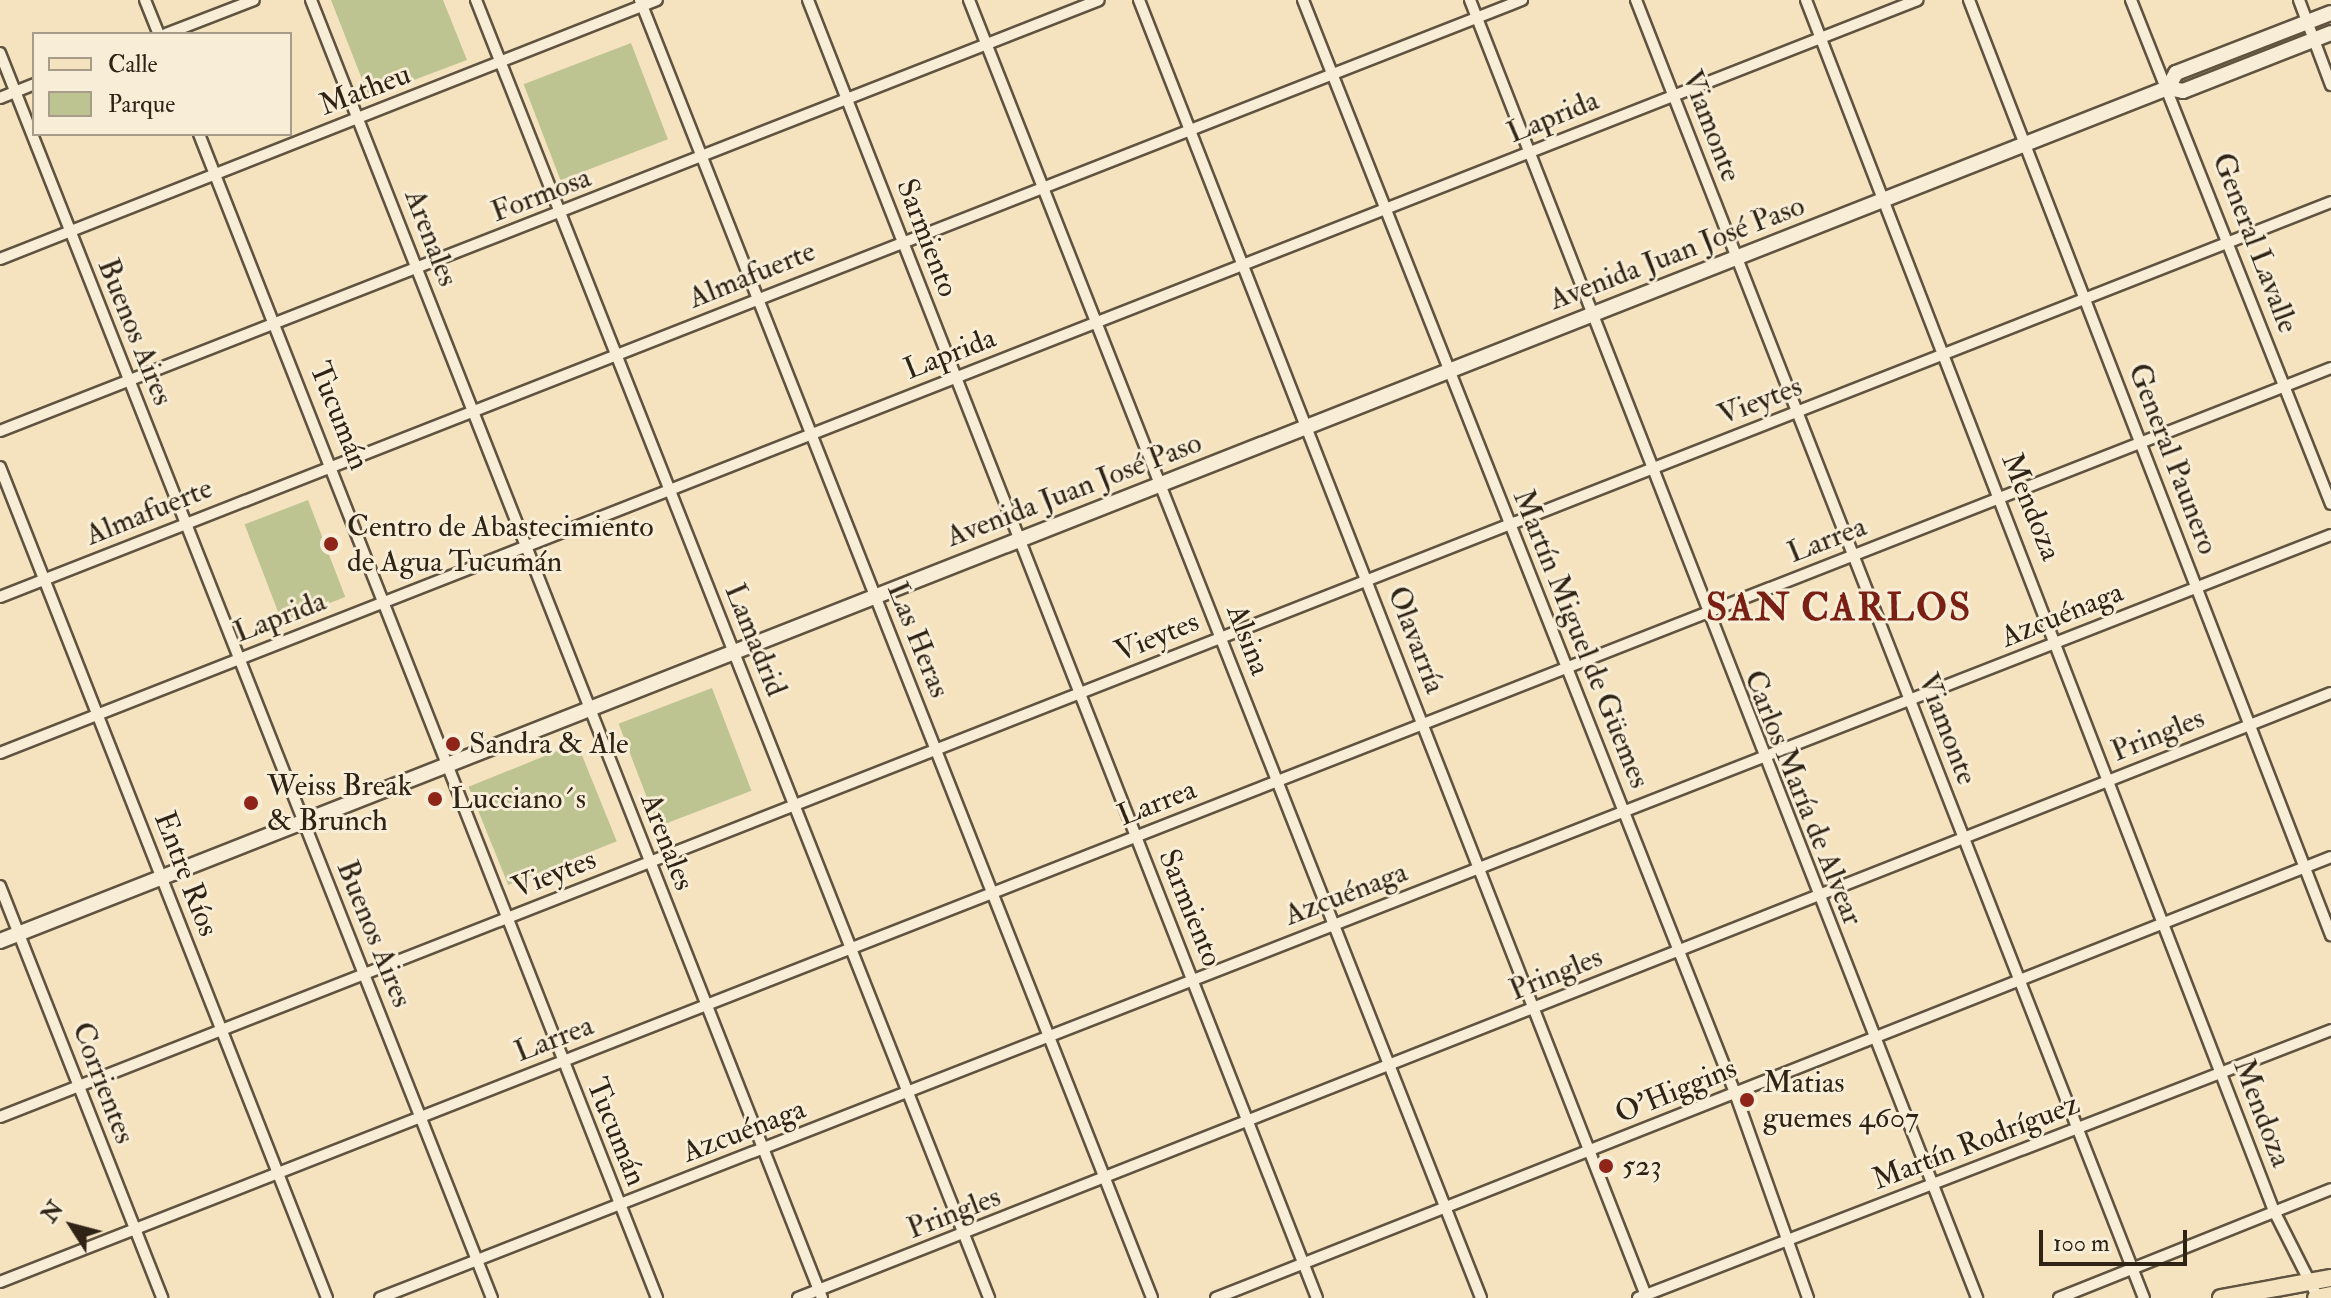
<!DOCTYPE html>
<html>
<head>
<meta charset="utf-8">
<style>
  body { margin:0 }
  #map { position:relative; width:2331px; height:1298px; overflow:hidden; background:#f5e3c0; font-family:"IM FELL Double Pica",serif }
  div>[style] { position:absolute }
  .green>* { inset:0; background:#bdc391; transform-origin:0 0 }
  .roads { filter:drop-shadow(2px 0 #605340) drop-shadow(-2px 0 #605340) drop-shadow(0 2px #605340) drop-shadow(0 -2px #605340) }
  .minor>* { height:10px; margin:-5px; padding:0 5px; transform-origin:5px; border-radius:5px; background:#f8edd6 }
  .secondary>* { height:14px; margin:-7px; padding:0 7px; transform-origin:7px; border-radius:7px; background:#f8edd6 }
  .primary>* { height:16px; margin:-8px; padding:0 8px; transform-origin:8px; border-radius:8px; background:#f5e3c0 }
  .dots>* { width:22px; height:22px; translate:-50% -50%; box-sizing:border-box; border:4px solid #f8edd6; border-radius:50% }
  span { translate:-50% -50%; white-space:nowrap; text-align:center; line-height:1.15; -webkit-text-stroke:6px #f8edd6; paint-order:stroke }
  .street-label { font-size:30px; color:#2e2315 }
  .poi-label { font-size:30px; color:#2e2315 }
  .left { translate:0 -50%; text-align:left }
  .district-label { font-size:38px; color:#7a1f14; font-weight:700; letter-spacing:2px }
  .legend { position:absolute; left:32px; top:32px; width:260px; height:104px; box-sizing:border-box; background:#f8edd6; border:2px solid #a79c89; margin:0; padding:10px 14px; list-style:none; font-size:24px; color:#2e2315 }
  .legend li { display:flex; align-items:center; gap:16px; height:40px }
  .legend b { width:40px; border:2px solid #a79c89 }
  .north { position:absolute; left:32px; top:1186px; width:80px; height:80px; -webkit-text-stroke:6px #f8edd6; paint-order:stroke; rotate:306deg; font-size:22px; font-weight:700; line-height:32px; text-align:center; color:#2e2315 }
  .north::after { content:''; display:block; margin:auto; width:28px; height:36px; background:#2e2315; clip-path:polygon(50% 0,100% 100%,50% 72%,0 100%) }
  .scale { position:absolute; left:2039px; top:1230px; width:148px; height:36px; box-sizing:border-box; border:4px solid #2e2315; border-top:0; padding-left:10px; font-size:24px; line-height:28px; white-space:nowrap; color:#2e2315; -webkit-text-stroke:6px #f8edd6; paint-order:stroke }
</style>
</head>
<body>
<div id="map">
  <div class="green">
    <i style="clip-path:polygon(331px 0,443px 0,467px 60px,369px 97px)"></i>
    <i style="clip-path:polygon(2296px 33px,2299px 39px,2182px 87px,2175px 80px)"></i>
    <i style="left:631px;top:43px;width:103px;height:115px;rotate:69deg"></i>
    <i style="left:308px;top:500px;width:104px;height:68px;rotate:69deg"></i>
    <i style="left:712px;top:688px;width:110px;height:100px;rotate:69deg"></i>
    <i style="left:577px;top:743px;width:106px;height:117px;rotate:68deg"></i>
  </div>
  <div class="roads">
    <div class="minor">
      <i style="left:145px;top:0;width:37px;rotate:68deg"></i>
      <i style="left:311px;top:0;width:1395px;rotate:68.51deg"></i>
      <i style="left:476px;top:0;width:1396px;rotate:68.43deg"></i>
      <i style="left:640px;top:0;width:1395px;rotate:68.47deg"></i>
      <i style="left:808px;top:0;width:1394px;rotate:68.59deg"></i>
      <i style="left:969px;top:0;width:1395px;rotate:68.47deg"></i>
      <i style="left:1139px;top:0;width:1394px;rotate:68.63deg"></i>
      <i style="left:1303px;top:0;width:1175px;rotate:68.43deg"></i>
      <i style="left:1735px;top:1093px;width:218px;rotate:70.4deg"></i>
      <i style="left:1470px;top:0;width:1394px;rotate:68.66deg"></i>
      <i style="left:1636px;top:0;width:1394px;rotate:68.63deg"></i>
      <i style="left:1806px;top:0;width:1298px;rotate:68.87deg"></i>
      <i style="left:2274px;top:1211px;width:97px;rotate:63.2deg"></i>
      <i style="left:1969px;top:0;width:1003px;rotate:68.84deg"></i>
      <i style="left:2131px;top:0;width:542px;rotate:68.36deg"></i>
      <i style="left:2299px;top:0;width:91px;rotate:69.4deg"></i>
      <i style="left:166px;top:34px;width:94px;rotate:-21.1deg"></i>
      <i style="left:0;top:53px;width:1339px;rotate:68.44deg"></i>
      <i style="left:0;top:98px;width:37px;rotate:-22deg"></i>
      <i style="left:199px;top:134px;width:1251px;rotate:68.52deg"></i>
      <i style="left:0;top:259px;width:706px;rotate:-21.52deg"></i>
      <i style="left:0;top:431px;width:1180px;rotate:-21.41deg"></i>
      <i style="left:0;top:467px;width:893px;rotate:68.52deg"></i>
      <i style="left:0;top:597px;width:1635px;rotate:-21.42deg"></i>
      <i style="left:0;top:753px;width:2060px;rotate:-21.44deg"></i>
      <i style="left:0;top:886px;width:443px;rotate:68.5deg"></i>
      <i style="left:0;top:1117px;width:2504px;rotate:-21.43deg"></i>
      <i style="left:0;top:1282px;width:2504px;rotate:-21.41deg"></i>
      <i style="left:380px;top:1298px;width:2095px;rotate:-21.36deg"></i>
      <i style="left:798px;top:1298px;width:1648px;rotate:-21.54deg"></i>
      <i style="left:1216px;top:1298px;width:1199px;rotate:-21.58deg"></i>
      <i style="left:1638px;top:1298px;width:743px;rotate:-21.14deg"></i>
      <i style="left:2059px;top:1298px;width:293px;rotate:-21.8deg"></i>
    </div>
    <div class="secondary">
      <i style="left:2168px;top:88px;width:17px;rotate:-62deg"></i>
      <i style="left:2176px;top:73px;width:166px;rotate:-21.2deg"></i>
      <i style="left:0;top:941px;width:2330px;rotate:-21.48deg"></i>
      <i style="left:2168px;top:88px;width:15px;rotate:11deg"></i>
      <i style="left:2183px;top:91px;width:159px;rotate:-21.4deg"></i>
    </div>
    <div class="primary">
      <i style="left:2221px;top:1298px;width:112px;rotate:-10.3deg"></i>
      <i style="left:2316px;top:1298px;width:15px;rotate:-11deg"></i>
    </div>
  </div>
  <div class="dots">
    <i style="left:331px;top:544px;background:#8f2418"></i>
    <i style="left:453px;top:744px;background:#8f2418"></i>
    <i style="left:435px;top:799px;background:#8f2418"></i>
    <i style="left:251px;top:803px;background:#8f2418"></i>
    <i style="left:1747px;top:1100px;background:#8f2418"></i>
    <i style="left:1606px;top:1166px;background:#8f2418"></i>
  </div>
  <div class="street-label">
    <span style="left:365px;top:90px;rotate:-21deg">Matheu</span>
    <span style="left:1553px;top:117px;rotate:-22deg">Laprida</span>
    <span style="left:1711px;top:126px;rotate:69deg">Viamonte</span>
    <span style="left:541px;top:195px;rotate:-21deg">Formosa</span>
    <span style="left:431px;top:238px;rotate:69deg">Arenales</span>
    <span style="left:927px;top:238px;rotate:69deg">Sarmiento</span>
    <span style="left:2255px;top:243px;rotate:69deg">General Lavalle</span>
    <span style="left:1677px;top:253px;rotate:-21deg">Avenida Juan José Paso</span>
    <span style="left:752px;top:275px;rotate:-22deg">Almafuerte</span>
    <span style="left:135px;top:332px;rotate:68deg">Buenos Aires</span>
    <span style="left:950px;top:354px;rotate:-21deg">Laprida</span>
    <span style="left:1760px;top:401px;rotate:-21deg">Vieytes</span>
    <span style="left:339px;top:416px;rotate:68deg">Tucumán</span>
    <span style="left:2173px;top:459px;rotate:69deg">General Paunero</span>
    <span style="left:1074px;top:490px;rotate:-21deg">Avenida Juan José Paso</span>
    <span style="left:2031px;top:507px;rotate:68deg">Mendoza</span>
    <span style="left:149px;top:512px;rotate:-22deg">Almafuerte</span>
    <span style="left:1827px;top:540px;rotate:-21deg">Larrea</span>
    <span style="left:2062px;top:615px;rotate:-22deg">Azcuénaga</span>
    <span style="left:280px;top:617px;rotate:-21deg">Laprida</span>
    <span style="left:1157px;top:637px;rotate:-22deg">Vieytes</span>
    <span style="left:1581px;top:639px;rotate:68deg">Martín Miguel de Güemes</span>
    <span style="left:755px;top:640px;rotate:68deg">Lamadrid</span>
    <span style="left:918px;top:640px;rotate:68deg">Las Heras</span>
    <span style="left:1248px;top:640px;rotate:69deg">Alsina</span>
    <span style="left:1416px;top:640px;rotate:69deg">Olavarría</span>
    <span style="left:1947px;top:729px;rotate:69deg">Viamonte</span>
    <span style="left:2158px;top:735px;rotate:-22deg">Pringles</span>
    <span style="left:1803px;top:798px;rotate:68deg">Carlos María de Alvear</span>
    <span style="left:1157px;top:803px;rotate:-21deg">Larrea</span>
    <span style="left:667px;top:842px;rotate:69deg">Arenales</span>
    <span style="left:186px;top:874px;rotate:69deg">Entre Ríos</span>
    <span style="left:554px;top:874px;rotate:-21deg">Vieytes</span>
    <span style="left:1346px;top:894px;rotate:-21deg">Azcuénaga</span>
    <span style="left:1190px;top:908px;rotate:68deg">Sarmiento</span>
    <span style="left:374px;top:934px;rotate:68deg">Buenos Aires</span>
    <span style="left:1556px;top:974px;rotate:-22deg">Pringles</span>
    <span style="left:554px;top:1039px;rotate:-21deg">Larrea</span>
    <span style="left:103px;top:1083px;rotate:69deg">Corrientes</span>
    <span style="left:1676px;top:1091px;rotate:-22deg">O'Higgins</span>
    <span style="left:2262px;top:1113px;rotate:69deg">Mendoza</span>
    <span style="left:744px;top:1131px;rotate:-21deg">Azcuénaga</span>
    <span style="left:616px;top:1132px;rotate:68deg">Tucumán</span>
    <span style="left:1976px;top:1142px;rotate:-21deg">Martín Rodríguez</span>
    <span style="left:954px;top:1213px;rotate:-21deg">Pringles</span>
  </div>
  <div class="poi-label">
    <span class="left" style="left:347px;top:544px">Centro de Abastecimiento<br>de Agua Tucumán</span>
    <span class="left" style="left:469px;top:744px">Sandra &amp; Ale</span>
    <span class="left" style="left:267px;top:803px">Weiss Break<br>&amp; Brunch</span>
    <span class="left" style="left:451px;top:799px">Lucciano´s</span>
    <span class="left" style="left:1763px;top:1100px">Matias<br>guemes 4607</span>
    <span class="left" style="left:1622px;top:1166px">523</span>
  </div>
  <div class="district-label">
    <span style="left:1839px;top:609px">SAN CARLOS</span>
  </div>
  <ul class="legend">
  <li><b style="height:10px;background:#f5e3c0"></b>Calle</li>
  <li><b style="height:22px;background:#bdc391"></b>Parque</li>
  </ul>
  <div class="north">N</div>
  <div class="scale">100 m</div>
</div>
</body>
</html>
